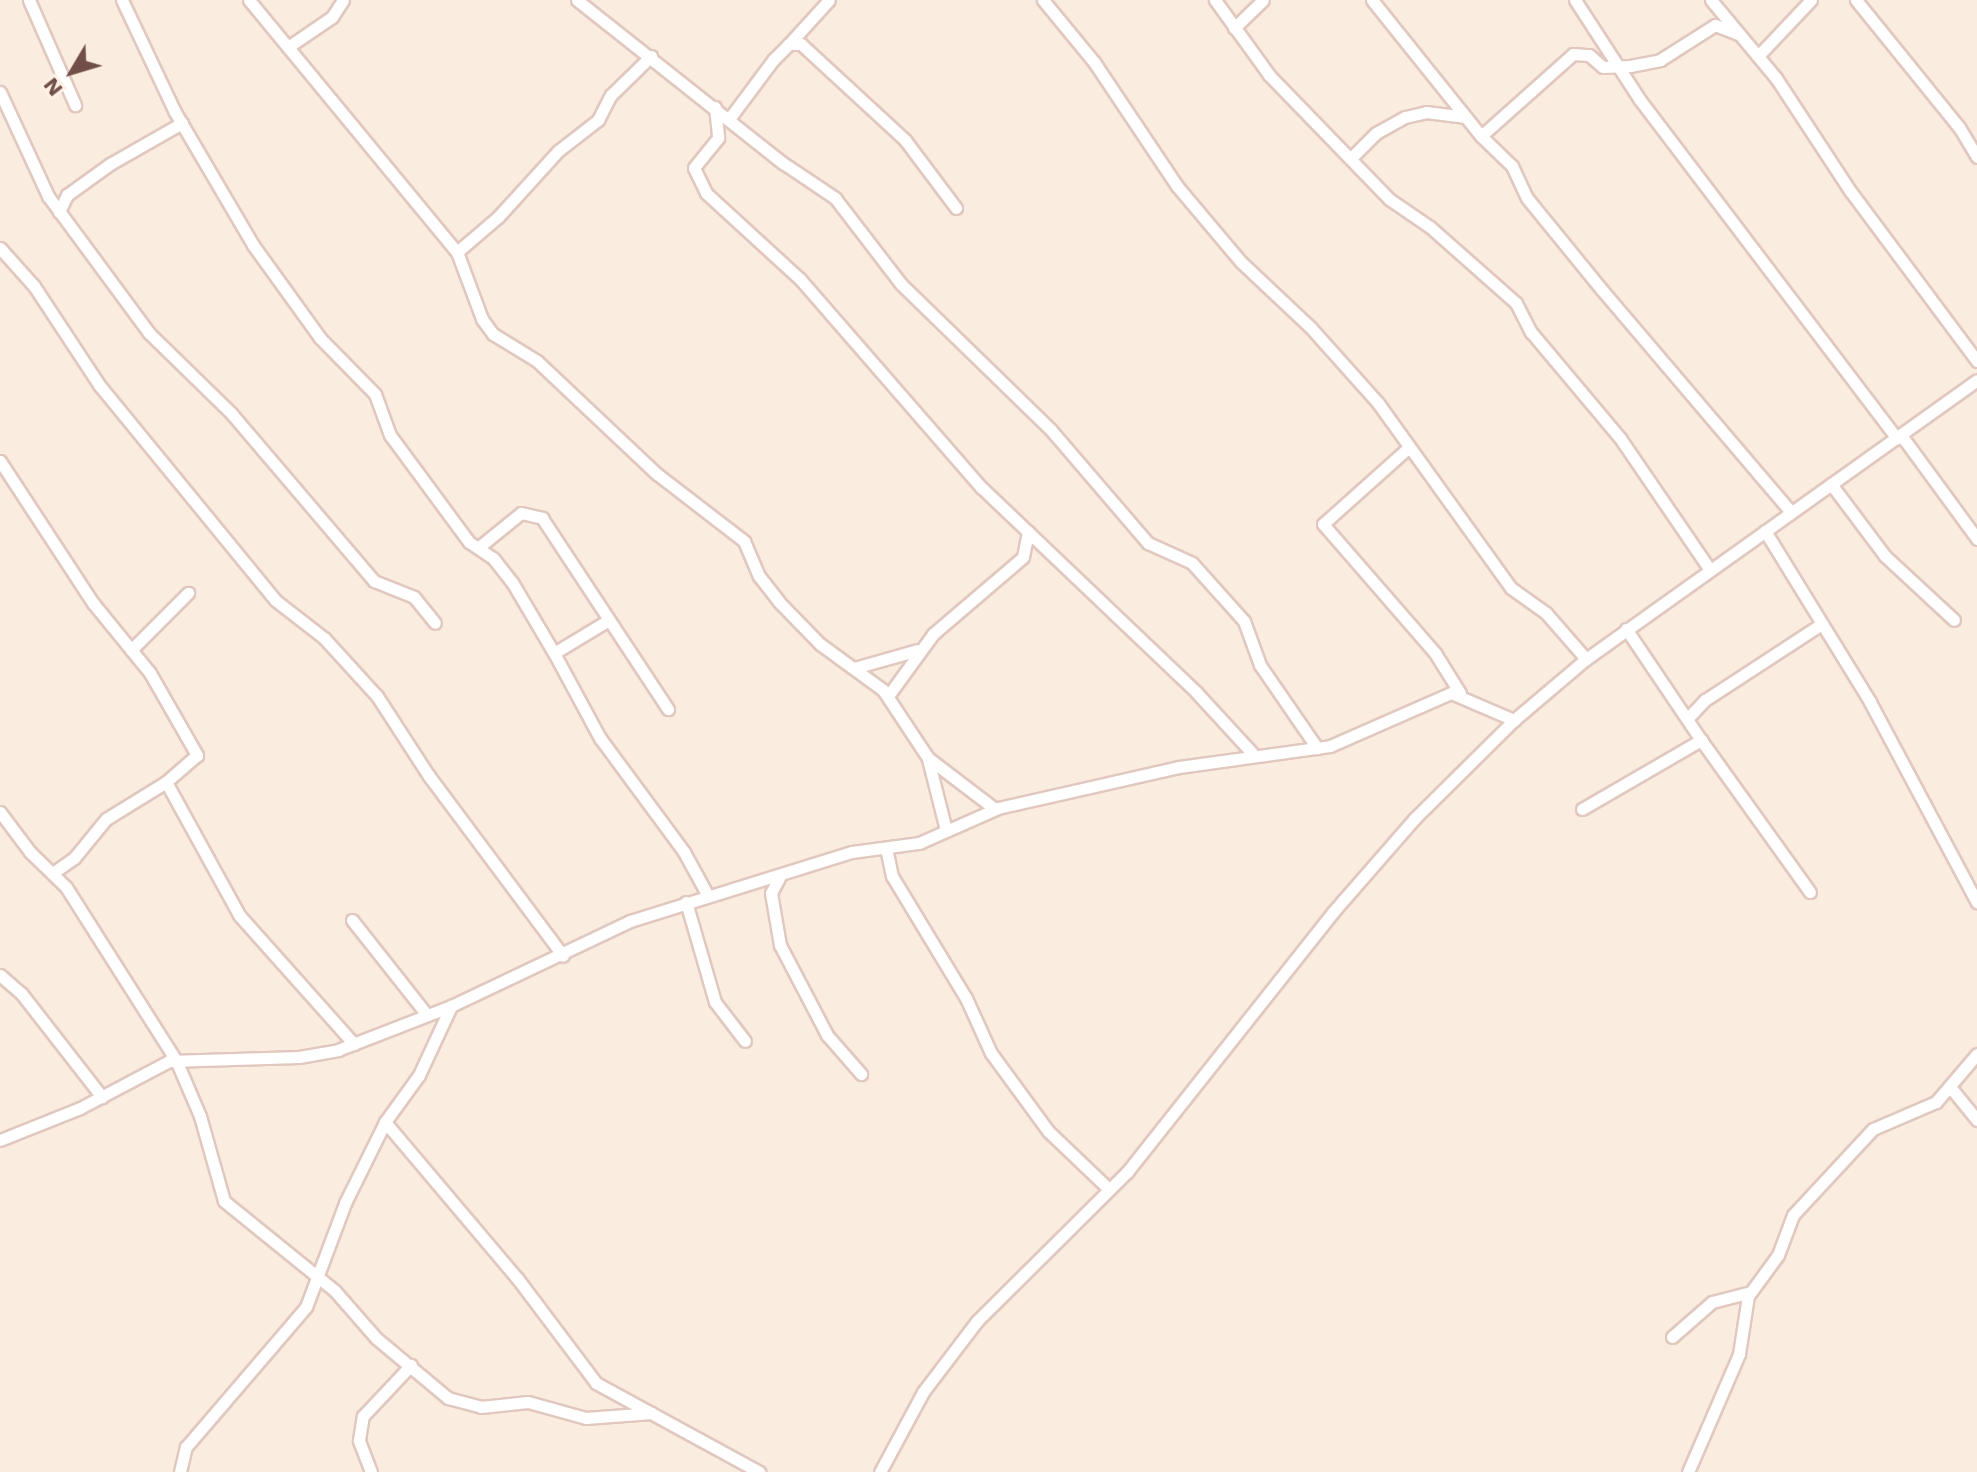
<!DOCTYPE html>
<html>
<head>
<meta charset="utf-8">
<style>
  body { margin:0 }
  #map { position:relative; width:1977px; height:1472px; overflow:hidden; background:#fbece0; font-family:"Work Sans",sans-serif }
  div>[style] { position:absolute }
  .roads { filter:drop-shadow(2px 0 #e1c8bf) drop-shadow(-2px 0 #e1c8bf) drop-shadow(0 2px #e1c8bf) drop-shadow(0 -2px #e1c8bf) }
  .minor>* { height:11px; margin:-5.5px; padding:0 5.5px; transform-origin:5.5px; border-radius:5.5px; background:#fff }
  span { translate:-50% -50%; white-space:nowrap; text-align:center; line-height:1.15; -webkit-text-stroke:6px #fff0e5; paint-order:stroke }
  .north { position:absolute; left:32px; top:32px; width:80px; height:80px; -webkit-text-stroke:6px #fff0e5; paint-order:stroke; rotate:232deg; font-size:22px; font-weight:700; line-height:32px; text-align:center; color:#714f48 }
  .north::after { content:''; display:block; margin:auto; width:28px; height:36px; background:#714f48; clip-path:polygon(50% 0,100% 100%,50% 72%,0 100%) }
</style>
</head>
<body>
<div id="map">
  <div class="roads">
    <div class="minor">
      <i style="left:29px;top:0;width:115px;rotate:66.3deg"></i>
      <i style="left:122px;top:0;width:124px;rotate:64.7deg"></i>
      <i style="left:175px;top:112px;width:154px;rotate:59.6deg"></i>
      <i style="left:253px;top:245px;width:115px;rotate:54.2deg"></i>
      <i style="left:320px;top:338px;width:78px;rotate:45.5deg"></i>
      <i style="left:375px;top:394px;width:44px;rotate:69.9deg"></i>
      <i style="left:390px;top:435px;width:133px;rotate:53.6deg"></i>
      <i style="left:469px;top:542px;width:29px;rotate:34deg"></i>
      <i style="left:493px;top:558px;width:31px;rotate:52deg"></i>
      <i style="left:512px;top:582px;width:82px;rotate:59.4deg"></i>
      <i style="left:554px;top:653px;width:62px;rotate:-31.1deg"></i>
      <i style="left:249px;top:0;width:327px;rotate:50.5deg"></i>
      <i style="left:457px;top:252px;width:72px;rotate:69.5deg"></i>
      <i style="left:482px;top:319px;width:19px;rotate:54deg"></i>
      <i style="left:493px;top:334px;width:52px;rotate:31.5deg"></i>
      <i style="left:537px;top:361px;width:165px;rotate:43.3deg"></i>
      <i style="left:657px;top:474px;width:110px;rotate:37.6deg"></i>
      <i style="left:744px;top:541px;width:38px;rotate:67deg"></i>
      <i style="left:759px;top:576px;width:33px;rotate:52deg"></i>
      <i style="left:779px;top:602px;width:59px;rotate:45.7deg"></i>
      <i style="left:820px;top:644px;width:78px;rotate:36.1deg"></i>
      <i style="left:883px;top:690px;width:82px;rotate:56.5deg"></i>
      <i style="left:928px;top:758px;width:84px;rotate:37.3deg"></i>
      <i style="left:577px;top:0;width:263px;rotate:38.4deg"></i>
      <i style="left:783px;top:163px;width:63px;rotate:33.9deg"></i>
      <i style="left:835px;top:198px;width:108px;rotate:52.5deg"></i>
      <i style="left:901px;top:284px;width:209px;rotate:44.2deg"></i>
      <i style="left:1051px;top:430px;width:149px;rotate:49.4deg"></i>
      <i style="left:1148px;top:543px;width:48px;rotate:24.4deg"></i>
      <i style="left:1192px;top:563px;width:78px;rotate:48.1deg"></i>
      <i style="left:1244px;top:621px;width:47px;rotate:70deg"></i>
      <i style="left:1260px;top:665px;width:101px;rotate:55.5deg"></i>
      <i style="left:1043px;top:0;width:80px;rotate:50.6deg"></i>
      <i style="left:1094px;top:62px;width:149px;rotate:56.2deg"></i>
      <i style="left:1177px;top:186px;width:99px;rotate:49.9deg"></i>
      <i style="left:1241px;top:262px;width:96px;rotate:43.3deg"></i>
      <i style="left:1311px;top:328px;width:101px;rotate:48.2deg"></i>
      <i style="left:1378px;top:403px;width:228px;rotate:54.3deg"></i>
      <i style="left:1511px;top:588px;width:43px;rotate:35.5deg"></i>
      <i style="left:1546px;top:613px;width:61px;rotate:49deg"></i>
      <i style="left:1215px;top:0;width:92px;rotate:54.2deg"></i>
      <i style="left:1269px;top:75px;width:173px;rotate:45.9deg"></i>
      <i style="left:1389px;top:199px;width:50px;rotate:34.3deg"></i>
      <i style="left:1430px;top:227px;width:115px;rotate:41.5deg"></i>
      <i style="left:1516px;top:303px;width:33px;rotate:63deg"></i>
      <i style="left:1531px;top:332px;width:138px;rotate:50deg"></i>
      <i style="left:1620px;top:438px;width:160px;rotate:55.7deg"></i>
      <i style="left:1372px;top:0;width:174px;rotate:51.3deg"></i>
      <i style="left:1481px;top:136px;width:43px;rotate:44.1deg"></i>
      <i style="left:1512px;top:166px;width:35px;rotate:65deg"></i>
      <i style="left:1527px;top:198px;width:119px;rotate:50.8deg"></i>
      <i style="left:1602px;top:290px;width:292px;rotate:49.6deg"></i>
      <i style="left:1575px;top:0;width:119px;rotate:57deg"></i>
      <i style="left:1640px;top:100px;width:425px;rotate:52.8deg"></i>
      <i style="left:1711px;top:0;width:102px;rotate:50.2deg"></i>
      <i style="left:1776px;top:78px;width:136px;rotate:56.7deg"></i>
      <i style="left:1851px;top:192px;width:211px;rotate:53.3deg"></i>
      <i style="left:1856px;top:0;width:164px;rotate:51deg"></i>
      <i style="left:1959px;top:127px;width:35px;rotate:59deg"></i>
      <i style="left:1234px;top:28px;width:40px;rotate:-44deg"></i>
      <i style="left:789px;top:44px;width:59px;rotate:-47.7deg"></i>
      <i style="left:288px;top:47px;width:53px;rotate:-34.3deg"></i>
      <i style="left:332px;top:17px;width:20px;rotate:-57deg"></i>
      <i style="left:1758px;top:56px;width:77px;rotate:-46.6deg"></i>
      <i style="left:0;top:92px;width:115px;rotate:65.2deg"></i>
      <i style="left:48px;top:196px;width:170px;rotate:53.6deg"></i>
      <i style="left:149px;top:333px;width:115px;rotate:44.3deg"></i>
      <i style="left:231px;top:413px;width:221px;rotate:49.6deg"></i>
      <i style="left:374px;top:581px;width:43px;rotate:21.8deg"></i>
      <i style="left:414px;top:597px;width:33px;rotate:51deg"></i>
      <i style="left:715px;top:107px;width:31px;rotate:84deg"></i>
      <i style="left:718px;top:138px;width:38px;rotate:129deg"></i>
      <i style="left:694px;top:168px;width:28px;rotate:64deg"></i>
      <i style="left:706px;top:193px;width:127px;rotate:42.5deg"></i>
      <i style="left:800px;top:279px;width:277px;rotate:49deg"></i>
      <i style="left:982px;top:488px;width:296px;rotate:43.6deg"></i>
      <i style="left:1196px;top:692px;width:86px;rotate:47.4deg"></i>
      <i style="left:729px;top:119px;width:74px;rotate:-53.3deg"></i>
      <i style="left:773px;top:60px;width:23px;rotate:-45deg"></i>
      <i style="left:789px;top:44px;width:12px"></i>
      <i style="left:801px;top:44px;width:142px;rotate:42.7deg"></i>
      <i style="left:905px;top:140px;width:85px;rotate:53.1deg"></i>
      <i style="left:1481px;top:136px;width:123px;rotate:-41.7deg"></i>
      <i style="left:1573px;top:54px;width:16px;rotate:4deg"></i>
      <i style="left:1589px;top:55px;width:18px;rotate:41deg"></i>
      <i style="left:1603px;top:67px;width:27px;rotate:-2deg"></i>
      <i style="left:1630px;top:66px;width:31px;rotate:-11deg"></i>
      <i style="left:1660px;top:60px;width:65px;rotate:-32.5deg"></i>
      <i style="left:1715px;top:25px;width:26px;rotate:21deg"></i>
      <i style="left:1351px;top:158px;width:35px;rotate:-45deg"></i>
      <i style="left:1376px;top:133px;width:33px;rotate:-29deg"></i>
      <i style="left:1405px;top:117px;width:22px;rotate:-13deg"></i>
      <i style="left:1426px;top:112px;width:40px;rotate:7.1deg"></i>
      <i style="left:59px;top:212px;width:19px;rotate:-65deg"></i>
      <i style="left:67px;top:195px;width:53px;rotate:-35.8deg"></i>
      <i style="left:110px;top:164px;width:83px;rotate:-29.7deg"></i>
      <i style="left:0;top:248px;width:51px;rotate:48.2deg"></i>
      <i style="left:34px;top:286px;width:120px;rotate:56.6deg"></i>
      <i style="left:100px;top:386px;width:276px;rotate:50.7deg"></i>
      <i style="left:275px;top:600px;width:62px;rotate:37.8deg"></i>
      <i style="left:324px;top:638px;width:79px;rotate:47.6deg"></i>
      <i style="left:377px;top:696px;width:95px;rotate:57deg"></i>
      <i style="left:429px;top:776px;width:224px;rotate:53.3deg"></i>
      <i style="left:457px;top:252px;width:54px;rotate:-40.5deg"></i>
      <i style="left:498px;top:217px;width:89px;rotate:-47.7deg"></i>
      <i style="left:558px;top:151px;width:51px;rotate:-37.8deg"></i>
      <i style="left:598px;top:120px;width:28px;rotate:-63deg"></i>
      <i style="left:611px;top:95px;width:56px;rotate:-44.3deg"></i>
      <i style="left:1901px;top:435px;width:129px;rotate:53.8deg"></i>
      <i style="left:1408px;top:448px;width:114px;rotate:138.2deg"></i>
      <i style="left:1323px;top:524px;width:171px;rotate:49deg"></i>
      <i style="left:1435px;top:653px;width:47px;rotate:58deg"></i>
      <i style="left:0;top:461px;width:170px;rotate:56.8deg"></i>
      <i style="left:93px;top:603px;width:90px;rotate:50.8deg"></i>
      <i style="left:150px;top:673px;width:95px;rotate:60.2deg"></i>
      <i style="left:197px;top:755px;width:41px;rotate:138.9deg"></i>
      <i style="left:166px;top:782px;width:70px;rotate:148.3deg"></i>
      <i style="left:106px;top:819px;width:50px;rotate:129.4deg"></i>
      <i style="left:74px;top:858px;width:24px;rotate:145deg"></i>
      <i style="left:1831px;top:484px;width:90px;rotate:53.1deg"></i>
      <i style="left:1885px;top:556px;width:94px;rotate:42.8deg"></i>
      <i style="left:1765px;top:531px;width:201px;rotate:58.4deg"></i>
      <i style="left:1870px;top:702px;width:227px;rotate:61.9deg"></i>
      <i style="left:479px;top:547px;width:54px;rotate:-39deg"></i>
      <i style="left:521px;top:513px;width:22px;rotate:13deg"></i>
      <i style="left:542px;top:518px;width:229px;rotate:56.6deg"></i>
      <i style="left:131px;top:650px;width:81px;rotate:-45deg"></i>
      <i style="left:554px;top:653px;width:97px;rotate:61.6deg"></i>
      <i style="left:600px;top:738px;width:142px;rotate:53.6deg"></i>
      <i style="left:684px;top:852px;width:48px;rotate:61.3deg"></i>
      <i style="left:854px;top:668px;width:66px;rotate:-15.7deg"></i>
      <i style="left:888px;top:696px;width:77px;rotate:-54deg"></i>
      <i style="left:933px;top:634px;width:118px;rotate:-40.5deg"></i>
      <i style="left:1023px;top:557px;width:26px;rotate:-79deg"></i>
      <i style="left:1688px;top:718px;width:25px;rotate:-47deg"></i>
      <i style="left:1705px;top:700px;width:137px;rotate:-33.1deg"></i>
      <i style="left:1701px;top:740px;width:187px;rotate:54.4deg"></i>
      <i style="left:928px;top:759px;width:73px;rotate:75.8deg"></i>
      <i style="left:166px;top:782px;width:152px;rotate:61.2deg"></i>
      <i style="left:239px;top:915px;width:173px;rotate:48.3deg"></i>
      <i style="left:1582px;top:809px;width:138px;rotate:-30.1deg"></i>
      <i style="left:1701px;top:740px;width:134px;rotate:-124deg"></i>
      <i style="left:0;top:812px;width:50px;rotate:53.1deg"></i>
      <i style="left:30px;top:852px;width:50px;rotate:44.2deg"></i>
      <i style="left:66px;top:887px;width:205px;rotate:57.6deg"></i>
      <i style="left:176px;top:1060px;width:61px;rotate:66.8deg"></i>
      <i style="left:200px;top:1116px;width:88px;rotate:74.2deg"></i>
      <i style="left:224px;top:1201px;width:143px;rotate:39deg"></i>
      <i style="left:335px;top:1291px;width:62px;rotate:48.9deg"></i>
      <i style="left:376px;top:1338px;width:94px;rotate:39.8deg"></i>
      <i style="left:448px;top:1398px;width:34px;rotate:15deg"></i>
      <i style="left:481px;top:1407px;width:47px;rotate:-6.1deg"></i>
      <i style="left:528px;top:1402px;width:60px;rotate:15.4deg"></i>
      <i style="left:586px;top:1418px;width:66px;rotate:-4.3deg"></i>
      <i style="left:886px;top:848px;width:29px;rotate:78deg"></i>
      <i style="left:892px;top:876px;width:143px;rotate:58.8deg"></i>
      <i style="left:966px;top:998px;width:60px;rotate:65.6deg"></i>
      <i style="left:991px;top:1053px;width:97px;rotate:53.8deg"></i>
      <i style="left:1048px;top:1131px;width:84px;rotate:43.6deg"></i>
      <i style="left:779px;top:878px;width:17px;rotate:118deg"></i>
      <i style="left:771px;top:893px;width:53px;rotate:80.2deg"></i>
      <i style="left:780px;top:945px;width:102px;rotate:62.4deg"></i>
      <i style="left:827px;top:1035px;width:52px;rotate:48.9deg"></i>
      <i style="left:686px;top:902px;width:104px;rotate:73.8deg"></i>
      <i style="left:715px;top:1002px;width:49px;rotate:52.4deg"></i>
      <i style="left:352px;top:920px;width:121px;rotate:51.7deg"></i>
      <i style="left:0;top:975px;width:28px;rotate:41deg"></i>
      <i style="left:21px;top:993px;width:132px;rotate:52.1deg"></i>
      <i style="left:1951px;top:1088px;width:41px;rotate:50.9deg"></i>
      <i style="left:385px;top:1122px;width:204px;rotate:49.8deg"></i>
      <i style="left:517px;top:1278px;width:131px;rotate:53deg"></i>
      <i style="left:596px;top:1383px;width:186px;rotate:28.6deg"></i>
      <i style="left:0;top:1140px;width:86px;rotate:-21.8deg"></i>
      <i style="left:80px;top:1108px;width:101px;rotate:-27.8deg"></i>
      <i style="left:169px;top:1061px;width:130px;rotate:-1.8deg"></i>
      <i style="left:299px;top:1057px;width:40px;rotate:-10deg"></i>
      <i style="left:338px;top:1050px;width:121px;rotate:-21.3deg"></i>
      <i style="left:451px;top:1006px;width:198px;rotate:-25.4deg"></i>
      <i style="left:630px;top:921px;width:232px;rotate:-17.3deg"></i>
      <i style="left:852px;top:852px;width:68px;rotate:-7.7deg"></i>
      <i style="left:919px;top:843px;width:86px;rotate:-23.9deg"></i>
      <i style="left:998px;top:808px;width:186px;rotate:-12.8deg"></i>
      <i style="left:1179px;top:767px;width:152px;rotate:-7.9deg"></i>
      <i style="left:1330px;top:746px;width:132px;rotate:-23.7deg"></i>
      <i style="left:1451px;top:693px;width:69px;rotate:23.2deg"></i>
      <i style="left:1672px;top:1337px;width:53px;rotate:-41.2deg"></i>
      <i style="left:1712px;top:1302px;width:40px;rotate:-14.4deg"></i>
      <i style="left:180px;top:1472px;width:26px;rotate:-77deg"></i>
      <i style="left:186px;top:1447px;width:184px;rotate:-49.4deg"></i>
      <i style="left:306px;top:1307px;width:111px;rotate:-69.4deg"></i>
      <i style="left:345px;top:1203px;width:90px;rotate:-63.7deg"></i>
      <i style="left:385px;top:1122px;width:58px;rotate:-54.1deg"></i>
      <i style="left:419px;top:1075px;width:76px;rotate:-65.1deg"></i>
      <i style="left:371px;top:1472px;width:34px;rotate:-111deg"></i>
      <i style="left:359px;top:1440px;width:24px;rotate:-81deg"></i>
      <i style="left:363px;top:1416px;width:70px;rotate:-46.7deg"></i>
      <i style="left:880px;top:1472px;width:91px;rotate:-61.7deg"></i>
      <i style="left:923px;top:1392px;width:89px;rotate:-52.7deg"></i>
      <i style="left:977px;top:1321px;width:211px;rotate:-44.8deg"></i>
      <i style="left:1127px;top:1172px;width:332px;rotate:-51.6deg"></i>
      <i style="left:1333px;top:912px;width:123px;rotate:-48.9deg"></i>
      <i style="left:1414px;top:819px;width:141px;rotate:-44.7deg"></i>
      <i style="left:1514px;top:720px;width:94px;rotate:-40.3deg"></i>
      <i style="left:1586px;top:659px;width:480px;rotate:-35.5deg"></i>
      <i style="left:1688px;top:1472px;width:129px;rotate:-66.6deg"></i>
      <i style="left:1739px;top:1354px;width:59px;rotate:-81.2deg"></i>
      <i style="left:1748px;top:1296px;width:51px;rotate:-53.8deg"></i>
      <i style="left:1778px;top:1255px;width:43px;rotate:-69.4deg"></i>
      <i style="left:1793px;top:1215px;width:117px;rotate:-47.1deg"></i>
      <i style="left:1873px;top:1129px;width:69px;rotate:-23.2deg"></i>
      <i style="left:1936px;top:1102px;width:63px;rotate:-49.5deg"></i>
    </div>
  </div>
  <div class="north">N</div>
</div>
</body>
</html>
